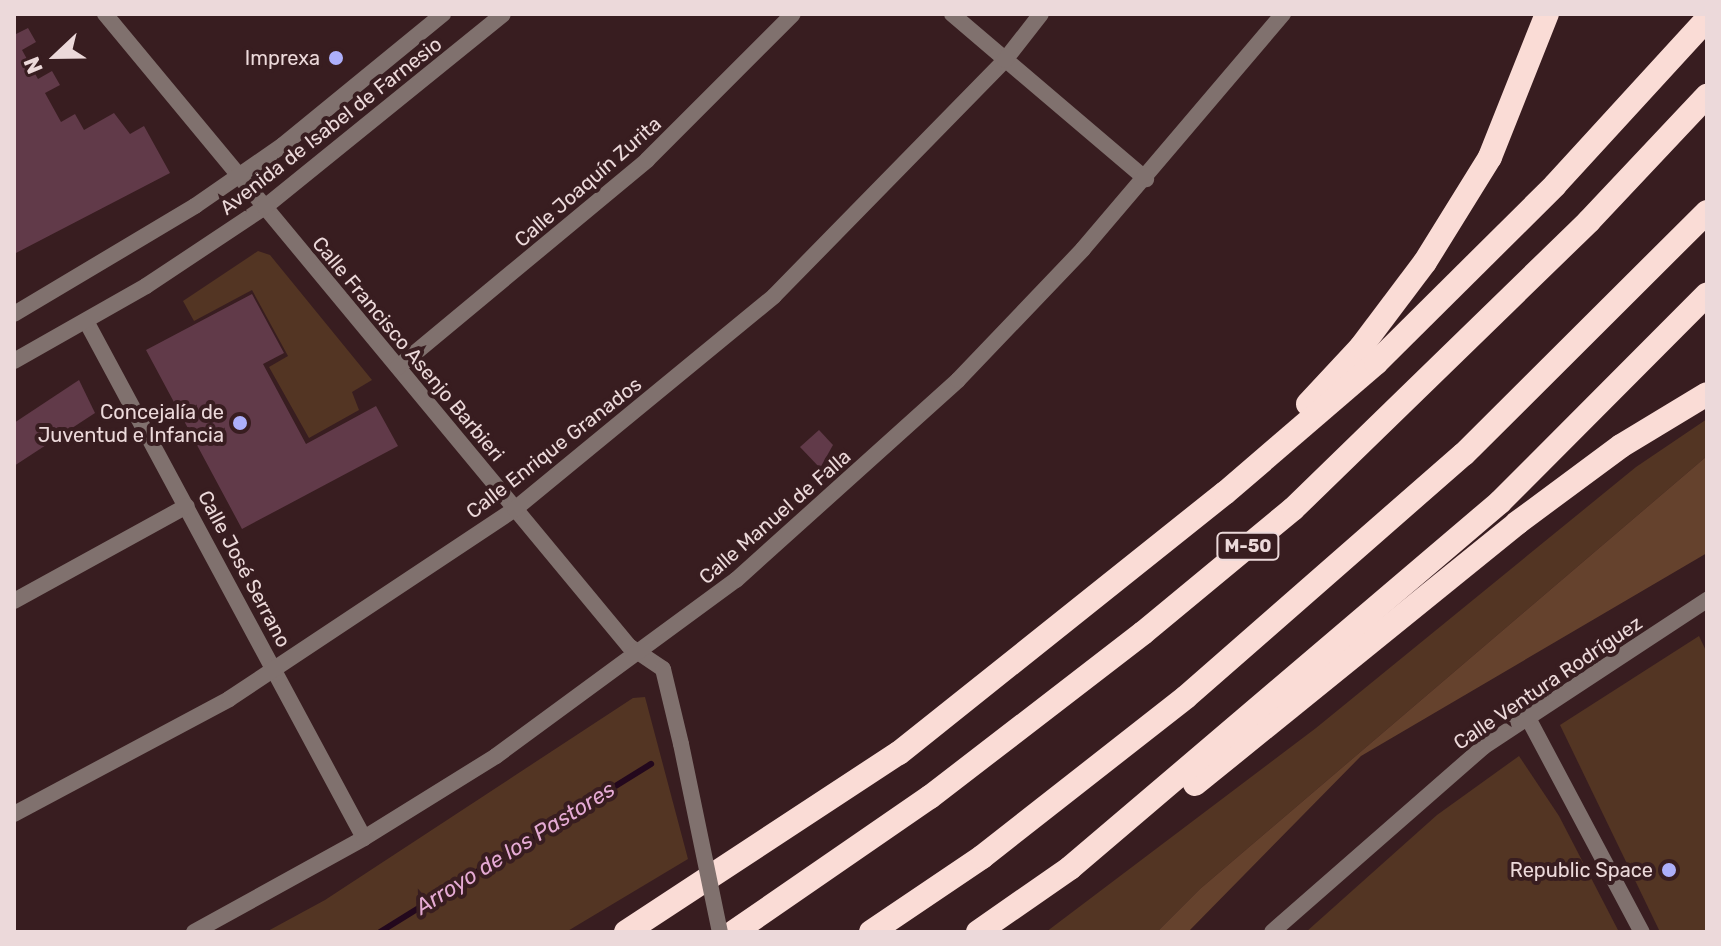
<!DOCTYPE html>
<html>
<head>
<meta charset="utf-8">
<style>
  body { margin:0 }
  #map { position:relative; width:1721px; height:946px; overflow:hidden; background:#381d20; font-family:Rubik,sans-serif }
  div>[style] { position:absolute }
  .green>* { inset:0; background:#533523 }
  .forest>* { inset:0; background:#65422d }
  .stream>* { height:6px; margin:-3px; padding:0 3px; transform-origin:3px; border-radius:3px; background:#23081d }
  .building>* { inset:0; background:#613a49 }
  .minor>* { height:16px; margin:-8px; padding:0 8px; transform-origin:8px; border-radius:8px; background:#80716e }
  .motorway>* { height:24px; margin:-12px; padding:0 12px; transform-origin:12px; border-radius:12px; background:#fadcd6 }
  .minor-bridge>* { height:16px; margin:-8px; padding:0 8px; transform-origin:8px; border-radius:8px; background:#80716e }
  .dots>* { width:22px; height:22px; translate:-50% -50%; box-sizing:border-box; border:4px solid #381d20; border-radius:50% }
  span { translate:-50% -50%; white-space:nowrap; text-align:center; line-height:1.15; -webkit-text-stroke:8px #381d20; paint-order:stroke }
  .shield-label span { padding:2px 6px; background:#381d20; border:2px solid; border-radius:6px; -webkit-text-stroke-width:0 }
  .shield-label { font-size:18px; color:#ecd9da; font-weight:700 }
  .poi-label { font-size:20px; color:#ecd9da }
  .right { translate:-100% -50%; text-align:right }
  .street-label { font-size:20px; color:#ecd9da }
  .water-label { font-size:22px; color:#e5aad4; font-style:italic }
  .frame { position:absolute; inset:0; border:16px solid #ecd9da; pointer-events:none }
  .north { position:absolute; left:16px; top:16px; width:80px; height:80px; -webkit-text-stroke:6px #381d20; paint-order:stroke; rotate:248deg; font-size:22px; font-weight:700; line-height:32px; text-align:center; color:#ecd9da }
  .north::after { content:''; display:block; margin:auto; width:28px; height:36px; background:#ecd9da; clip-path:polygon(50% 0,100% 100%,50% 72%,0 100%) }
</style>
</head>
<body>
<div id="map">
  <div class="green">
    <i style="clip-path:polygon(258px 251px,270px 255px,372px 380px,352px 392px,359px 410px,309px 438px,269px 367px,288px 356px,252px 290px,194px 321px,183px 301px)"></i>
    <i style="clip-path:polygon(1707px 419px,1707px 456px,1200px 889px,1157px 932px,1046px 932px,1316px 728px,1636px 467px)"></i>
    <i style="clip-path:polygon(1699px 636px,1707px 653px,1707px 932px,1660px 932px,1560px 725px)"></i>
    <i style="clip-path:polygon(645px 697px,688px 859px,566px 932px,266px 932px,325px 900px,633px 698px)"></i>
    <i style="clip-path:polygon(1519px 756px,1559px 816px,1619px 932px,1306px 932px,1437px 815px)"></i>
  </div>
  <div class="forest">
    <i style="clip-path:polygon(1707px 456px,1707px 553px,1361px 756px,1188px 932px,1157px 932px,1200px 889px)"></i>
  </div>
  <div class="stream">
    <i style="left:380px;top:932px;width:319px;rotate:-31.8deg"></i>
  </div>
  <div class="building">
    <i style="clip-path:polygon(28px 28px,36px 42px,22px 50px,38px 79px,52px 71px,60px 85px,45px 93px,61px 122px,75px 114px,84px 130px,114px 113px,130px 134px,144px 126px,170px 173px,14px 254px,14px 35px)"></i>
    <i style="clip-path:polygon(252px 294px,284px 353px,263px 364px,306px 444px,376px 406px,398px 446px,242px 529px,146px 350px)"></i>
    <i style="clip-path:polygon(79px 380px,95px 413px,14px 466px,14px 423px)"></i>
    <i style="clip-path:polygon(819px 430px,833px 445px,820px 468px,800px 447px)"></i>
  </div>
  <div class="minor">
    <i style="left:105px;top:14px;width:821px;rotate:50.34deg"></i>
    <i style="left:629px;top:646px;width:41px;rotate:34.1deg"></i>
    <i style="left:663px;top:669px;width:77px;rotate:76.5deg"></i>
    <i style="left:952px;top:14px;width:255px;rotate:40.4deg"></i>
    <i style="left:14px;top:314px;width:211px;rotate:-30.8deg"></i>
    <i style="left:195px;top:206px;width:107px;rotate:-34.7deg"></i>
    <i style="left:283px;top:145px;width:207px;rotate:-39.3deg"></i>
    <i style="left:86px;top:321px;width:587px;rotate:61.73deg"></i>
    <i style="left:14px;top:361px;width:152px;rotate:-29.6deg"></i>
    <i style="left:146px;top:286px;width:143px;rotate:-33.6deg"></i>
    <i style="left:265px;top:207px;width:306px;rotate:-39deg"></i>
    <i style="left:398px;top:367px;width:324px;rotate:-39.7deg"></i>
    <i style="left:647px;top:160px;width:206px;rotate:-45deg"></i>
    <i style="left:14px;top:601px;width:197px;rotate:-28.8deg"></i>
    <i style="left:1528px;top:718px;width:242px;rotate:62deg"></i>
    <i style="left:14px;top:814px;width:244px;rotate:-28.1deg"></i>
    <i style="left:229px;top:699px;width:343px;rotate:-33.6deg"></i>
    <i style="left:515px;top:509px;width:335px;rotate:-39.4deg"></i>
    <i style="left:774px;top:296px;width:330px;rotate:-45.6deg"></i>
    <i style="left:1005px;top:60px;width:58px;rotate:-52deg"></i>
    <i style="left:194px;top:932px;width:194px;rotate:-28.9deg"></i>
    <i style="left:364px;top:838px;width:155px;rotate:-31.8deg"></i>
    <i style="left:496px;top:756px;width:298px;rotate:-36.3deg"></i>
    <i style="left:736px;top:580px;width:299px;rotate:-42deg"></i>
    <i style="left:958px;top:380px;width:181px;rotate:-46.3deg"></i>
    <i style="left:1083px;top:249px;width:309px;rotate:-49.6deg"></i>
    <i style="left:1272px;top:932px;width:281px;rotate:-41.2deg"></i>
    <i style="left:1483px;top:747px;width:268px;rotate:-33.3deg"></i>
  </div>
  <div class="motorway">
    <i style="left:1308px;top:404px;width:78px;rotate:-47.1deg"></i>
    <i style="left:1361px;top:347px;width:106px;rotate:-53deg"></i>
    <i style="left:1425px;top:262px;width:123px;rotate:-58.2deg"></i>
    <i style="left:1490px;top:157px;width:154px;rotate:-68.3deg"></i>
    <i style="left:1195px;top:784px;width:414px;rotate:-39deg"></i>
    <i style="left:1517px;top:523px;width:129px;rotate:-36.5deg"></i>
    <i style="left:1621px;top:446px;width:100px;rotate:-31.2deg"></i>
    <i style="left:626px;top:932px;width:326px;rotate:-33.3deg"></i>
    <i style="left:899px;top:753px;width:417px;rotate:-38.6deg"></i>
    <i style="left:1225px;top:493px;width:199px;rotate:-40.7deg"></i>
    <i style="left:1376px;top:363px;width:252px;rotate:-44.8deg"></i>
    <i style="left:1555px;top:185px;width:225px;rotate:-47.5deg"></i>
    <i style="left:734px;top:932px;width:238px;rotate:-34.6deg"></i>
    <i style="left:930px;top:797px;width:269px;rotate:-37.6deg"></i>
    <i style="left:1143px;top:633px;width:195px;rotate:-39.6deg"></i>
    <i style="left:1293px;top:509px;width:413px;rotate:-44.2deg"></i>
    <i style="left:1589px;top:221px;width:172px;rotate:-46.7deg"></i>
    <i style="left:871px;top:932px;width:134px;rotate:-34deg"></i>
    <i style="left:982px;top:857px;width:259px;rotate:-38.1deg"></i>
    <i style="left:1186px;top:697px;width:369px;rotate:-41.2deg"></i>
    <i style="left:1464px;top:454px;width:343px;rotate:-44.9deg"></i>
    <i style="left:978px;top:932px;width:112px;rotate:-34.8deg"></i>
    <i style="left:1070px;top:868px;width:565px;rotate:-40.4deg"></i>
    <i style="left:1500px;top:502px;width:293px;rotate:-45.1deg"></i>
  </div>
  <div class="minor-bridge">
    <i style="left:681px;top:744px;width:192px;rotate:78.3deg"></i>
  </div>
  <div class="dots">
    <i style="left:336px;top:58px;background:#adaffb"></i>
    <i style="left:240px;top:423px;background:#adaffb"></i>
    <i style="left:1669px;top:870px;background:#adaffb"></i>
  </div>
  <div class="shield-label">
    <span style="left:1248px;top:546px">M-50</span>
  </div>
  <div class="poi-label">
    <span class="right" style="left:320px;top:58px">Imprexa</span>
    <span class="right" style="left:224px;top:424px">Concejalía de<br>Juventud e Infancia</span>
    <span class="right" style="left:1653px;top:870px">Republic Space</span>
  </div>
  <div class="street-label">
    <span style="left:331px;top:126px;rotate:-38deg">Avenida de Isabel de Farnesio</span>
    <span style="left:588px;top:182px;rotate:-41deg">Calle Joaquín Zurita</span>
    <span style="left:408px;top:349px;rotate:50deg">Calle Francisco Asenjo Barbieri</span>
    <span style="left:554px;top:448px;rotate:-38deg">Calle Enrique Granados</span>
    <span style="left:775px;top:517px;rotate:-41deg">Calle Manuel de Falla</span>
    <span style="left:244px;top:569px;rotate:62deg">Calle José Serrano</span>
    <span style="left:1548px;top:683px;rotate:-34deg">Calle Ventura Rodríguez</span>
  </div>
  <div class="water-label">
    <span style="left:515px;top:848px;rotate:-32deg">Arroyo de los Pastores</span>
  </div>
  <div class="frame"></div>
  <div class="north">N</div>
</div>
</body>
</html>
